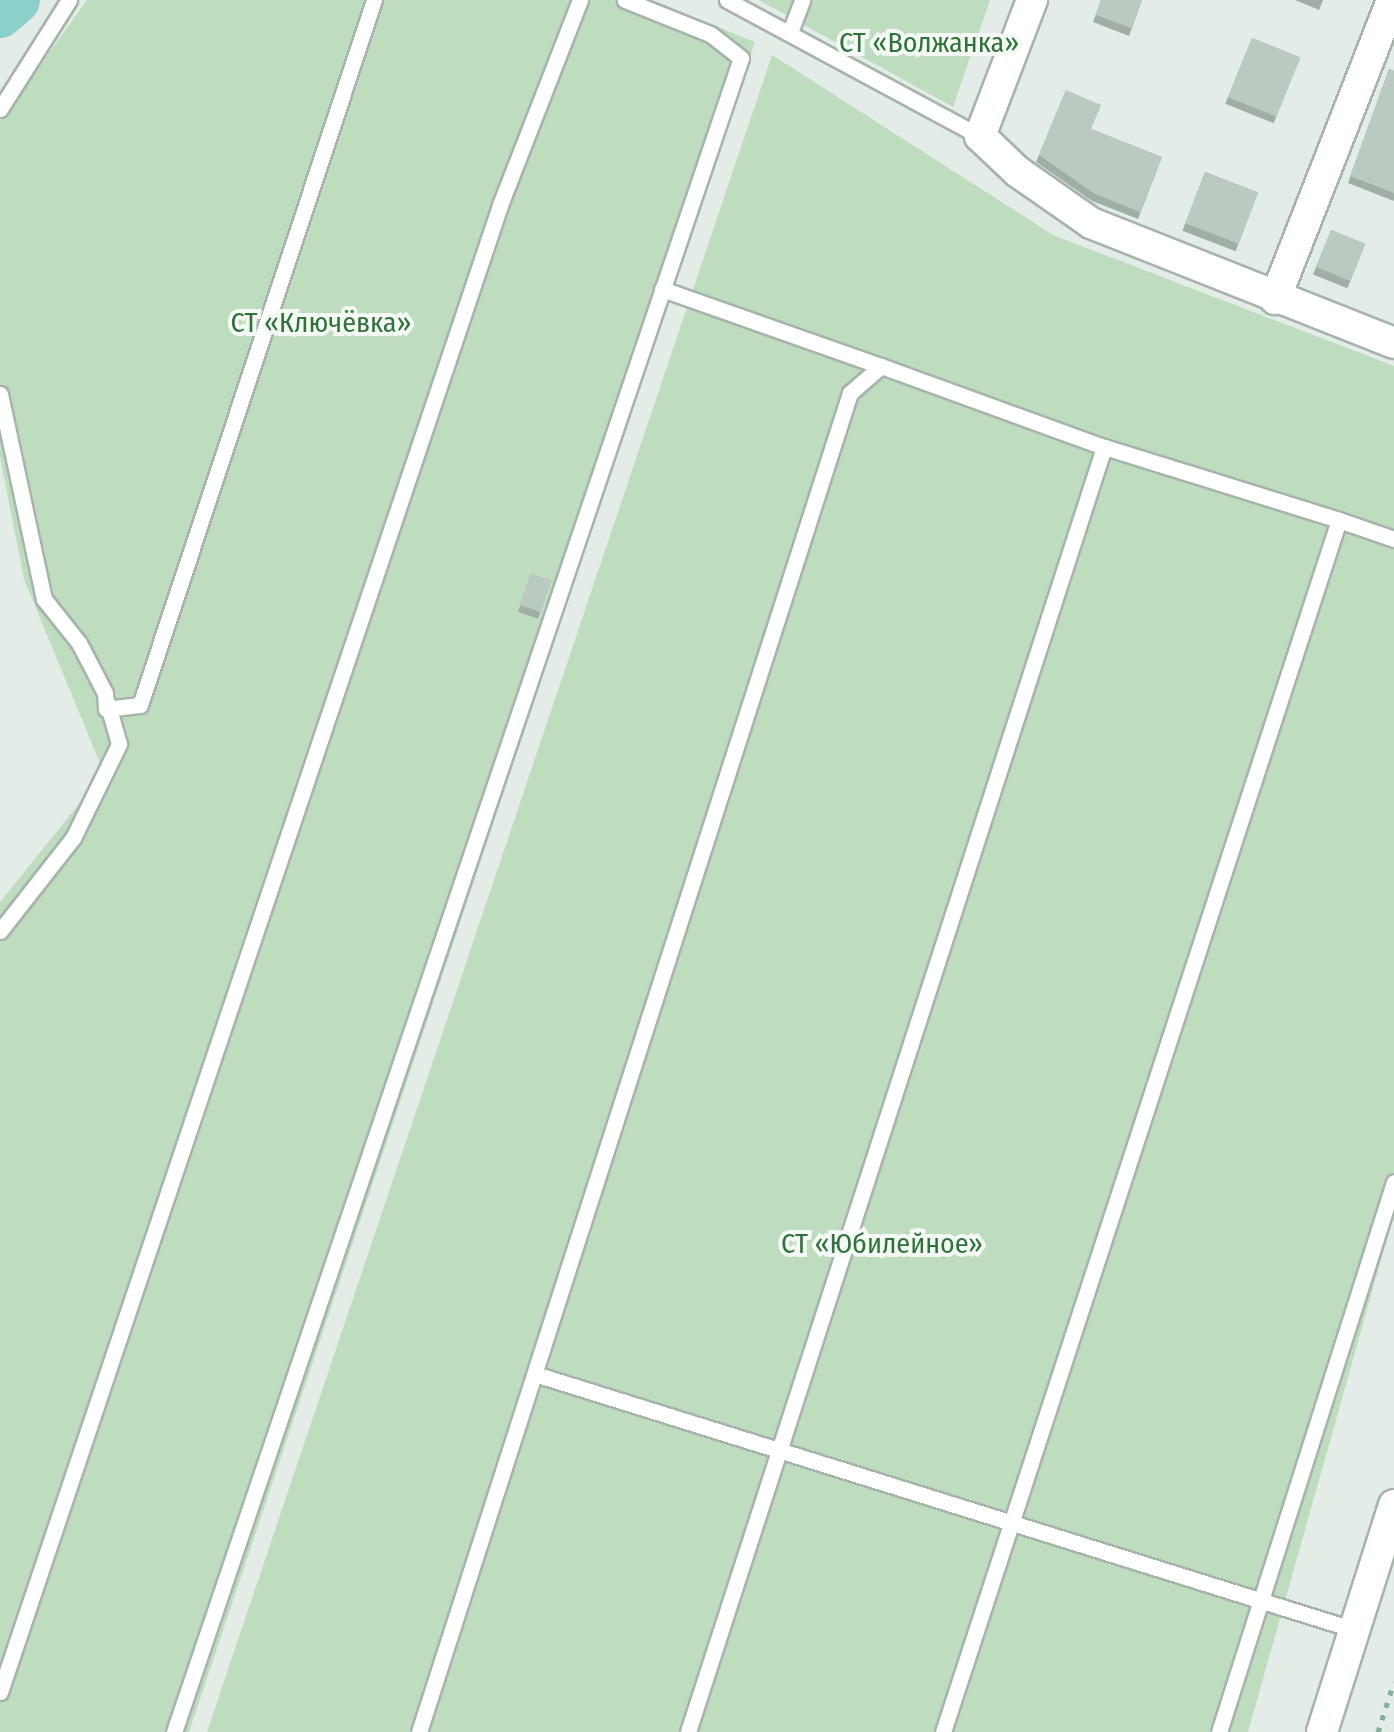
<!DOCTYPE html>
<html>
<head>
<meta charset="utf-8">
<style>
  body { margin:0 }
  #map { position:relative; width:1394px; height:1732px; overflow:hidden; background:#e3ece6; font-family:"Fira Sans Condensed",sans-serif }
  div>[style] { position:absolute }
  .green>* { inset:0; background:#bdddbe }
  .river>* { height:48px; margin:-24px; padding:0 24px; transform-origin:24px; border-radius:24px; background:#8dd0ca }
  .path>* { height:5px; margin-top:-2.5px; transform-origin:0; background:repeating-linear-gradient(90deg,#84af98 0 5px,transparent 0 13px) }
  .roads { filter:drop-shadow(2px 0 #a6b4ac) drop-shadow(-2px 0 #a6b4ac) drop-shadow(0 2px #a6b4ac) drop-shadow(0 -2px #a6b4ac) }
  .lane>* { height:15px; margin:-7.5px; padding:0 7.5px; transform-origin:7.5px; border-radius:7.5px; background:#fff }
  .street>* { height:30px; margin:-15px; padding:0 15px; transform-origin:15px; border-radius:15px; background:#fff }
  .secondary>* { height:30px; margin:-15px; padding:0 15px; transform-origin:15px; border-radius:15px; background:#fff }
  .wall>* { inset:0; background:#a1aea6; transform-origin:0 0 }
  .building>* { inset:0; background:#bbcac1; transform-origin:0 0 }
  span { translate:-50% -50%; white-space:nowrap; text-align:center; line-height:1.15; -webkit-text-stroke:8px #f4f9f5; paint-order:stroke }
  .park-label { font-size:28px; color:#2e7338 }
</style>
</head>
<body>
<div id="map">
  <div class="green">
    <i style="clip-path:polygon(87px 0,651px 0,755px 42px,189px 1732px,0 1732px,0 902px,104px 773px,24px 579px,0 457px,0 121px)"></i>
    <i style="clip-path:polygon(759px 0,990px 0,953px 107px)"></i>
    <i style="clip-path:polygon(772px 55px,1053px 235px,1394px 366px,1394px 1214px,1248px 1732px,207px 1732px)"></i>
  </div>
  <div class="river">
    <i style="left:0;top:14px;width:21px;rotate:-41deg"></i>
  </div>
  <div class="path">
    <i style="left:1378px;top:1732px;width:52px;rotate:-72.3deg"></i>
  </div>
  <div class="roads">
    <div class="lane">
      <i style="left:727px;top:0;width:287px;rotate:28.3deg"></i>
      <i style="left:790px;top:32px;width:34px;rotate:-69deg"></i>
      <i style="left:0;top:109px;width:129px;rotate:-57.7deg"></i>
      <i style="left:662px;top:289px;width:232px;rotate:19.4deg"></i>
      <i style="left:0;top:394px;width:210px;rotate:77.9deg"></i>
      <i style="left:44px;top:599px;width:56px;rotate:51.5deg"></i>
      <i style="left:79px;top:643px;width:56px;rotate:62.5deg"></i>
      <i style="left:105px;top:693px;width:16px;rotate:86deg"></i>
      <i style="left:106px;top:709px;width:34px;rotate:-7deg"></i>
      <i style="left:140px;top:705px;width:743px;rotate:-71.64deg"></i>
      <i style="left:1339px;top:520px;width:58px;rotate:19.1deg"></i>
      <i style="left:0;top:931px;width:118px;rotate:-51.9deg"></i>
      <i style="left:73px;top:838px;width:105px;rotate:-63.9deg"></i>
      <i style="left:119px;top:744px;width:44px;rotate:-105.9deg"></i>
      <i style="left:538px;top:1375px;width:856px;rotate:17.33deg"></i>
      <i style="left:0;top:1692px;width:1569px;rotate:-71.41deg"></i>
      <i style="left:500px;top:205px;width:220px;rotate:-68.7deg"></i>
      <i style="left:174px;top:1732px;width:1767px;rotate:-71.29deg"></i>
      <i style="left:741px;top:58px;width:39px;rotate:-142deg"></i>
      <i style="left:710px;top:34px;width:92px;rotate:-158.2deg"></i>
      <i style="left:419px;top:1732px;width:1407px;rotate:-72.16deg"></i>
      <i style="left:850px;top:393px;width:41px;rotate:-41.1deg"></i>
      <i style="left:881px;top:366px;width:237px;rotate:20deg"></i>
      <i style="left:1104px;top:447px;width:1351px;rotate:107.94deg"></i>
      <i style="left:943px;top:1732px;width:1275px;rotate:-71.91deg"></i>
      <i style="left:1339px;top:520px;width:246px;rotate:-162.7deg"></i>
      <i style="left:1219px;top:1732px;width:577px;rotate:-72.35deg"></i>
    </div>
    <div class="street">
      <i style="left:1032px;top:0;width:146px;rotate:110.9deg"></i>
      <i style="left:980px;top:136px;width:52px;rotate:43.5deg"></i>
      <i style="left:1018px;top:172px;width:89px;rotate:34.9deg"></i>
      <i style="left:1091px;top:223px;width:326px;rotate:21.6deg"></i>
      <i style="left:1275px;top:299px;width:321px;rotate:-68.6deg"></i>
    </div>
    <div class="secondary">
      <i style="left:1322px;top:1732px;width:238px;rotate:-72.4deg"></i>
    </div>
  </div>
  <div class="wall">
    <i style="clip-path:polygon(1101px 0,1142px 0,1129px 36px,1093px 22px)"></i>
    <i style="clip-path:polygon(1295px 0,1323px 0,1319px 10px)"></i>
    <i style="left:1252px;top:38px;width:52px;height:71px;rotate:22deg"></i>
    <i style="clip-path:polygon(1389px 69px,1394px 71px,1394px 201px,1348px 183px)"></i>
    <i style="clip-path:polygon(1066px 90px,1091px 129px,1162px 157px,1138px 219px,1092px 201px,1036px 162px)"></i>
    <i style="left:1205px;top:172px;width:57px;height:63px;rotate:21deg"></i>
    <i style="left:1331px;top:230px;width:37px;height:48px;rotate:22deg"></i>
    <i style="left:531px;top:574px;width:21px;height:40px;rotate:19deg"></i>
  </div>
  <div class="building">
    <i style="clip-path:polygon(1101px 0,1142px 0,1131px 28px,1096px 15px)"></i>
    <i style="left:1252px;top:38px;width:52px;height:64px;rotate:22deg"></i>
    <i style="clip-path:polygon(1389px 69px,1394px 71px,1394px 193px,1350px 176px)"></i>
    <i style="clip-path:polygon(1066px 90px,1101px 105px,1091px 129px,1162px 157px,1140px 212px,1095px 194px,1039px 155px)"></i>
    <i style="left:1205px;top:172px;width:57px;height:55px;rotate:21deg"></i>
    <i style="left:1331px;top:230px;width:37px;height:40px;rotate:22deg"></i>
    <i style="left:531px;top:574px;width:21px;height:33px;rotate:19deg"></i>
  </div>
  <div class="park-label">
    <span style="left:929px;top:43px">СТ «Волжанка»</span>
    <span style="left:321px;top:323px">СТ «Ключёвка»</span>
    <span style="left:882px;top:1244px">СТ «Юбилейное»</span>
  </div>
</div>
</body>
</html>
